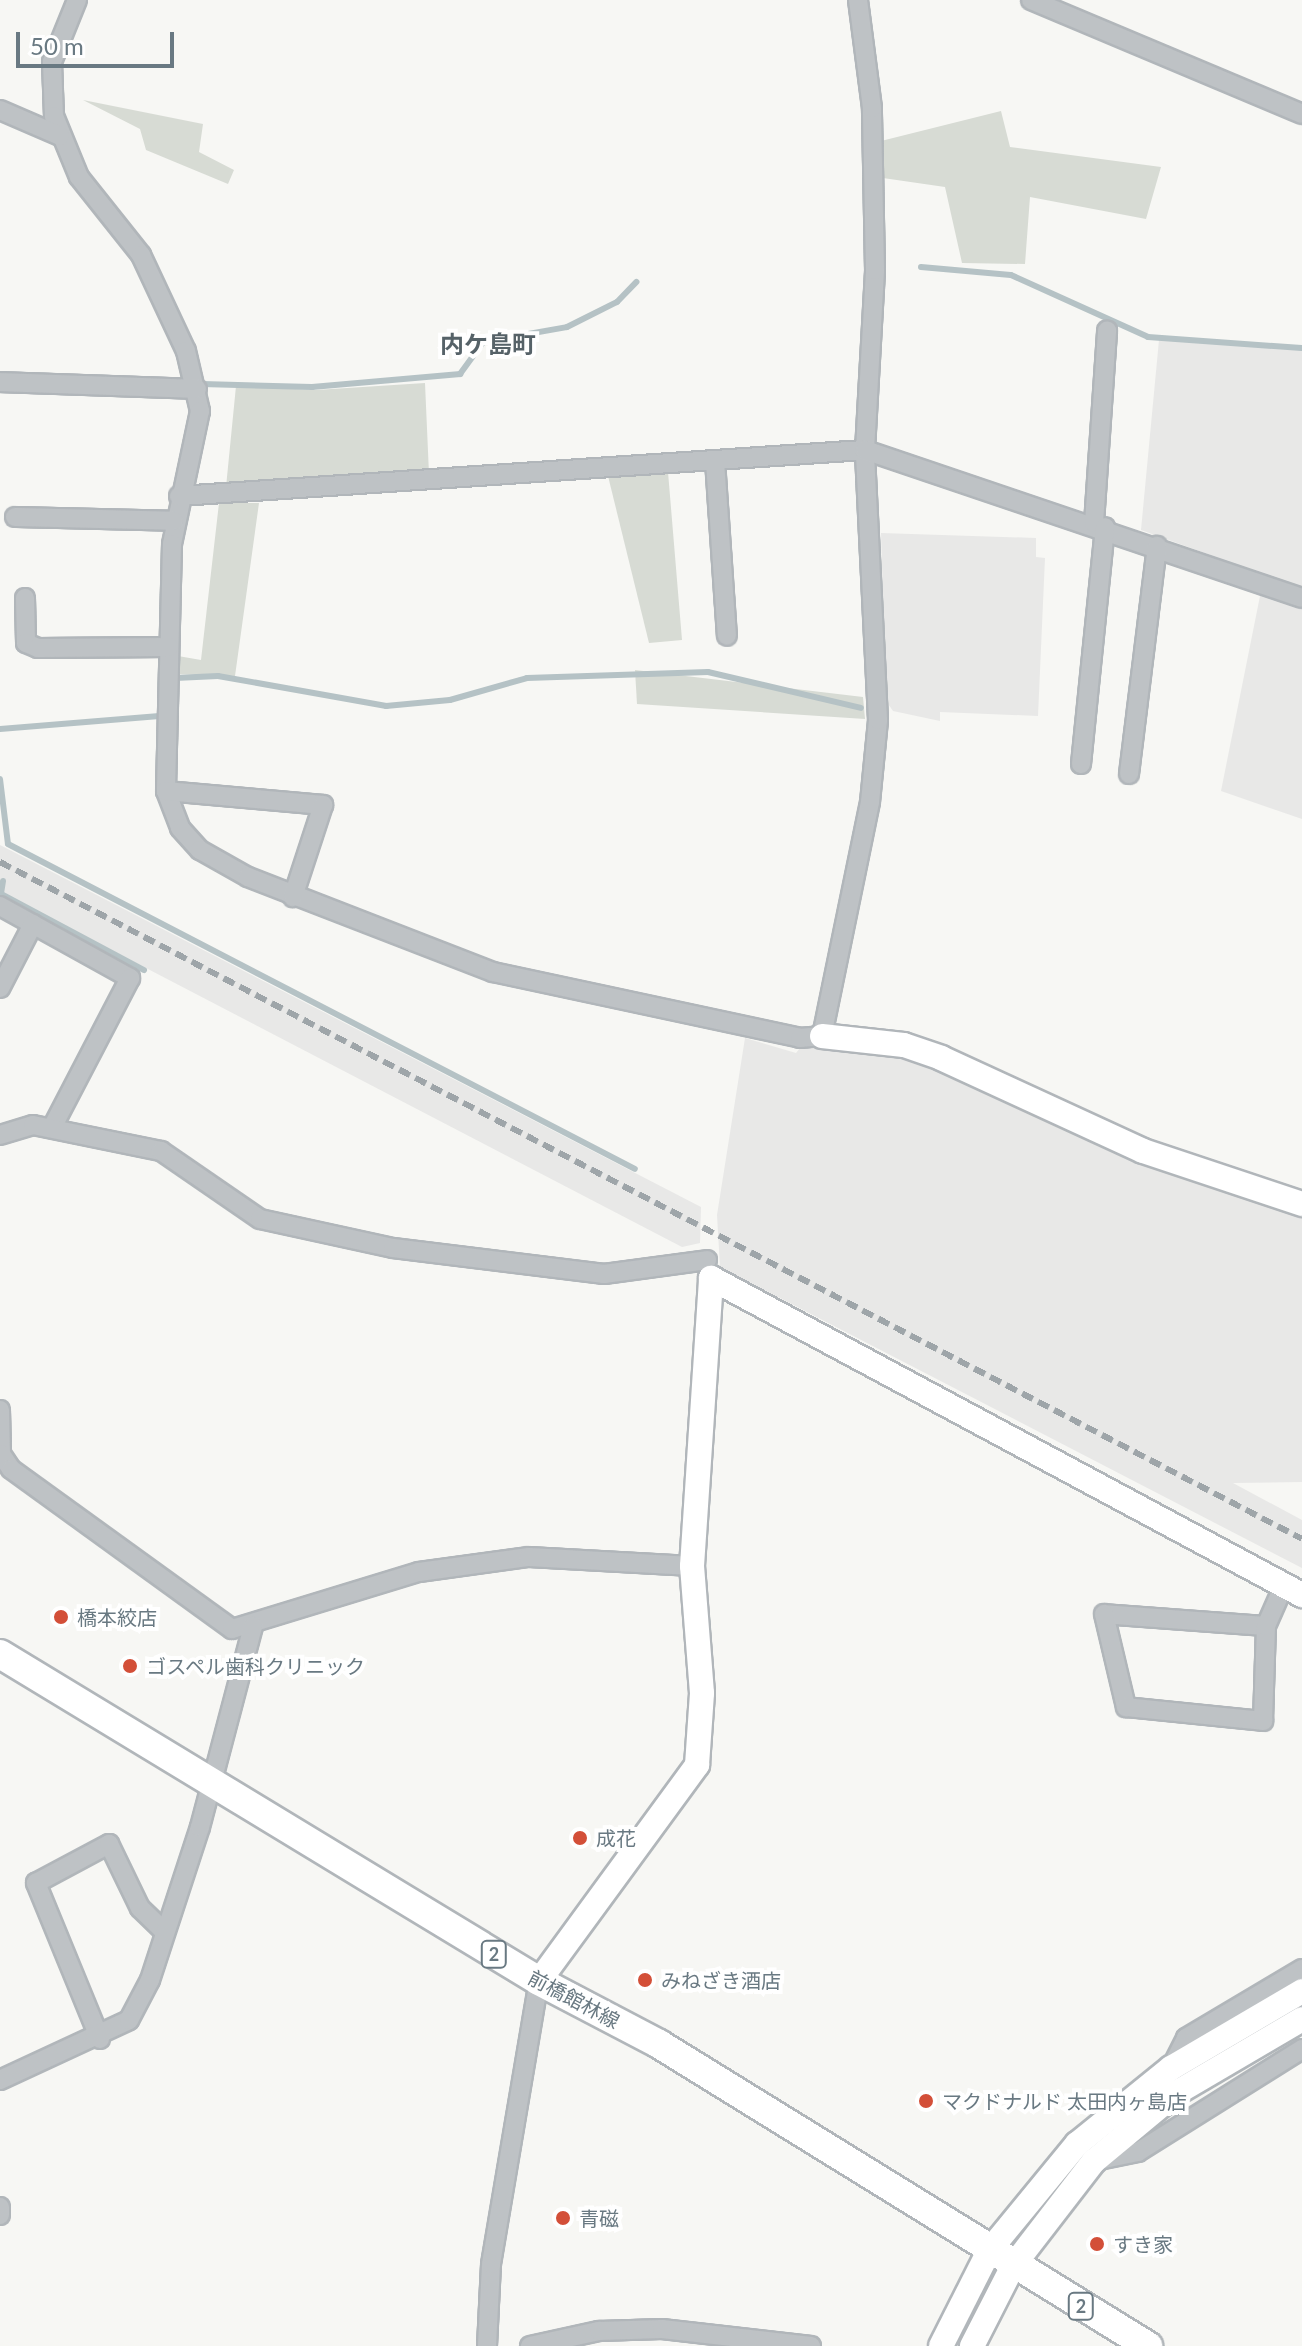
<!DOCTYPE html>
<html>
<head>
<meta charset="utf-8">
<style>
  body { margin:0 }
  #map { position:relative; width:1302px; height:2346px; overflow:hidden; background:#f7f7f4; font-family:Lato,"Noto Sans JP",sans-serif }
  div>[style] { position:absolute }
  .built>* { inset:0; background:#e8e8e7 }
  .green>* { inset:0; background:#d7dbd4 }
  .stream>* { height:6px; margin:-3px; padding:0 3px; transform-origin:3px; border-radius:3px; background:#b5c2c5 }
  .roads { filter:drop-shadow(2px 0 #b1b6ba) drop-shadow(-2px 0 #b1b6ba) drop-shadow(0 2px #b1b6ba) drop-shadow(0 -2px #b1b6ba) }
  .street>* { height:18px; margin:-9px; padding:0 9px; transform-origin:9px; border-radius:9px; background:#bec2c5 }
  .secondary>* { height:24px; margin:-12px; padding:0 12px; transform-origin:12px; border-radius:12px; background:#fff }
  .primary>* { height:28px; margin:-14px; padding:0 14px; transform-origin:14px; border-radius:14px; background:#fff }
  .rail>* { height:6px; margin-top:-3px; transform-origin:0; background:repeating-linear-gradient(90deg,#9ea5a9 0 12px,transparent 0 18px) }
  .dots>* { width:22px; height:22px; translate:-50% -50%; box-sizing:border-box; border:4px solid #fff; border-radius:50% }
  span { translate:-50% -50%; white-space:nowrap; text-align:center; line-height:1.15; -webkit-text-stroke:8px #fff; paint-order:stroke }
  .shield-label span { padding:2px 6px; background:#fff; border:2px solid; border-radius:6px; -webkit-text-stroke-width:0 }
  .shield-label { font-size:18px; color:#697982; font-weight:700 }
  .poi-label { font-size:20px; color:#697982 }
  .left { translate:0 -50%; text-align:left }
  .street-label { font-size:20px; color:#697982 }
  .quarter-label { font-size:24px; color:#566268; font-weight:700 }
  .scale { position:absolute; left:16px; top:32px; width:158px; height:36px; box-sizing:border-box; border:4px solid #697982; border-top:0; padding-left:10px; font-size:24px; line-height:28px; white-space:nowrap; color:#697982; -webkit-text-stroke:6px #fff; paint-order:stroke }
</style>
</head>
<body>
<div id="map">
  <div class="built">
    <i style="clip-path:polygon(1159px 340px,1302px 350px,1302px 588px,1141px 530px)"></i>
    <i style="clip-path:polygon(881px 533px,1036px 538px,1036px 557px,1045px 558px,1038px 716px,940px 712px,940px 721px,893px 711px,886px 701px)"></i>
    <i style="clip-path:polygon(1261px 591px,1302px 606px,1302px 819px,1221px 791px)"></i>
    <i style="clip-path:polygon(0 845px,701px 1207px,700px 1243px,682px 1247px,0 892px)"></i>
    <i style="clip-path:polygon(745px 1038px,796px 1053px,803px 1044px,913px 1060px,1302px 1217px,1302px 1482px,1233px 1483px,1302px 1520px,1302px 1568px,720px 1267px,717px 1215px)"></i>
  </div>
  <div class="green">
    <i style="clip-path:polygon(83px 100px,203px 124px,199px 152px,234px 170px,228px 184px,146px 150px,140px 129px)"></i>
    <i style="clip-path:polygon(1001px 111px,1010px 147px,1161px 167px,1146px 219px,1030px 197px,1025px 264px,962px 263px,945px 187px,876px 177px,877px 142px)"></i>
    <i style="clip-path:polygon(425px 383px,429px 474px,226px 487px,236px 386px,316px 390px)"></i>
    <i style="clip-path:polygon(668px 472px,682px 640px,649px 643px,608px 476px)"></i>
    <i style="clip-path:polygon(219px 503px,259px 503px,235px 676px,177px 674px,178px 656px,201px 660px)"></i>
    <i style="clip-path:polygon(635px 670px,863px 697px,865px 719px,637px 704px)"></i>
  </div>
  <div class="stream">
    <i style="left:921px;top:267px;width:90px;rotate:5.1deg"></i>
    <i style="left:1011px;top:275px;width:150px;rotate:24.3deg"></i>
    <i style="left:1148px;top:337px;width:154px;rotate:4.1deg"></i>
    <i style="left:202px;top:384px;width:110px;rotate:1.6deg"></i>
    <i style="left:312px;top:387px;width:149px;rotate:-5deg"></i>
    <i style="left:460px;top:374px;width:39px;rotate:-54deg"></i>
    <i style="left:483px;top:342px;width:85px;rotate:-10.1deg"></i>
    <i style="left:567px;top:327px;width:56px;rotate:-26.6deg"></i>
    <i style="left:617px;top:302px;width:28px;rotate:-46deg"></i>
    <i style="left:175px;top:678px;width:43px;rotate:-2.7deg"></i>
    <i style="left:218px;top:676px;width:171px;rotate:10.1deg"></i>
    <i style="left:386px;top:706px;width:64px;rotate:-5.4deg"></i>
    <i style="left:450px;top:700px;width:80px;rotate:-15.9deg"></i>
    <i style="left:527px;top:678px;width:181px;rotate:-1.9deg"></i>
    <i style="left:708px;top:672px;width:157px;rotate:13.2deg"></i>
    <i style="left:0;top:729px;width:160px;rotate:-4.7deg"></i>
    <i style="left:0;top:779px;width:65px;rotate:83deg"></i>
    <i style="left:8px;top:844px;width:706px;rotate:27.4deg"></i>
    <i style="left:3px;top:881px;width:13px;rotate:99deg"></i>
    <i style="left:1px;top:894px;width:162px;rotate:28deg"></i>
  </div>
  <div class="roads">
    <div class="street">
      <i style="left:77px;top:0;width:67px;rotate:112deg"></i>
      <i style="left:52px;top:62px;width:54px;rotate:87.9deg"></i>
      <i style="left:54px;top:116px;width:66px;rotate:67.7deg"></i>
      <i style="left:79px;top:177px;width:100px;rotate:51.5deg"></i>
      <i style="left:141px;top:255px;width:106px;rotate:64.9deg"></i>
      <i style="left:186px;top:351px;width:62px;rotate:76.9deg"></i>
      <i style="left:200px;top:411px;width:136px;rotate:101.9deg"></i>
      <i style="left:172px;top:544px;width:247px;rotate:91.4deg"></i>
      <i style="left:166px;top:791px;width:40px;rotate:69deg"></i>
      <i style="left:180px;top:828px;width:30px;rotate:48deg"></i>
      <i style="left:200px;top:850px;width:55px;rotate:29.4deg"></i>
      <i style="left:248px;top:877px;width:263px;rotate:21.2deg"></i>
      <i style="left:493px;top:972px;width:314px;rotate:12.1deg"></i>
      <i style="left:800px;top:1038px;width:22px;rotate:-5deg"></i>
      <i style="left:822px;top:1036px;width:239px;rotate:-78.4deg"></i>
      <i style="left:870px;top:802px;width:82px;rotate:-84.4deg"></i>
      <i style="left:878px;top:720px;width:270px;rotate:-92.8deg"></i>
      <i style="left:865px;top:450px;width:180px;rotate:-86.8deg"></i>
      <i style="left:875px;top:270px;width:162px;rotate:-91.1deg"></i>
      <i style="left:872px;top:108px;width:109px;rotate:-97.4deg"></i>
      <i style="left:1031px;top:0;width:294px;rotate:22.8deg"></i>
      <i style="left:0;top:110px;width:65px;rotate:23.4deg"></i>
      <i style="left:0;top:382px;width:197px;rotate:2deg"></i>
      <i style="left:715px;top:461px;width:175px;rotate:86.1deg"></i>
      <i style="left:179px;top:496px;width:688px;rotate:-3.84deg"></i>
      <i style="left:865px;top:450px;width:461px;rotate:18.7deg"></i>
      <i style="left:15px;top:517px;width:159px;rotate:1.4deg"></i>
      <i style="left:1094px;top:523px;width:193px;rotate:-86.1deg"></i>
      <i style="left:25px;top:598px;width:45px;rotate:88.7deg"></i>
      <i style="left:26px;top:643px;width:13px;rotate:23deg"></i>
      <i style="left:38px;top:648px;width:131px;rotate:-0.4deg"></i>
      <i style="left:1081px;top:764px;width:238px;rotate:-84.2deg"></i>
      <i style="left:1129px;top:774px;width:230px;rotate:-83deg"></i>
      <i style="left:166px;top:791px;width:158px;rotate:5.1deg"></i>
      <i style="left:323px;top:805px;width:97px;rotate:108.1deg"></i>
      <i style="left:0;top:906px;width:149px;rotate:29deg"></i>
      <i style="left:130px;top:978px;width:169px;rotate:117.5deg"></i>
      <i style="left:0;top:988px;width:72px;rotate:-62.7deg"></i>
      <i style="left:0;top:1135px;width:34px;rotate:-17deg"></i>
      <i style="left:33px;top:1125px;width:131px;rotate:11.5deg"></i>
      <i style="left:161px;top:1151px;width:120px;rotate:34.5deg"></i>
      <i style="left:260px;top:1219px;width:136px;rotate:12.3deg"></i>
      <i style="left:393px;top:1248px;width:213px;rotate:7deg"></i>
      <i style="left:604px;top:1274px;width:104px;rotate:-7.7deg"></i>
      <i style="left:0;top:1410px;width:44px;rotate:88.7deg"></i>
      <i style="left:1px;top:1454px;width:18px;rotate:56deg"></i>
      <i style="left:11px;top:1469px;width:273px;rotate:35.9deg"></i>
      <i style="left:232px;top:1629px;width:195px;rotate:-17deg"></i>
      <i style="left:419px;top:1572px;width:111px;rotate:-7.8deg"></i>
      <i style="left:529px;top:1557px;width:163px;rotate:3.2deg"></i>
      <i style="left:1266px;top:1626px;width:162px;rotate:-175.8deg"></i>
      <i style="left:1104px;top:1614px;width:96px;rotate:76.7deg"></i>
      <i style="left:1126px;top:1707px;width:138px;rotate:5.8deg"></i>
      <i style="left:1263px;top:1721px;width:95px;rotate:-88.2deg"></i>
      <i style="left:1266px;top:1626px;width:45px;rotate:-66.3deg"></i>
      <i style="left:100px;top:2039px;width:169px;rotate:-112.3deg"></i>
      <i style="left:36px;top:1883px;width:83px;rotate:-28.1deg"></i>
      <i style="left:109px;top:1844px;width:71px;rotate:64.2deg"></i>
      <i style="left:140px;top:1908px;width:32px;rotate:44deg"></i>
      <i style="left:1171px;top:2068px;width:34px;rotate:-63deg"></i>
      <i style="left:1186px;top:2038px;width:135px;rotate:-30.7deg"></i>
      <i style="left:0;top:2080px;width:142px;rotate:-24.9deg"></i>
      <i style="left:129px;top:2020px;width:45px;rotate:-62.3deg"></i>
      <i style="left:150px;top:1980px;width:161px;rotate:-71.9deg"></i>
      <i style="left:200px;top:1827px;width:208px;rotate:-75.2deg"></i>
      <i style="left:1094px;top:2161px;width:45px;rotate:-11.6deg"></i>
      <i style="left:1138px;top:2152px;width:194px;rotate:-32.1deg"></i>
      <i style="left:0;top:2207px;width:8px;rotate:90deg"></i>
      <i style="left:487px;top:2346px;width:82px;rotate:-87.2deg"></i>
      <i style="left:491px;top:2264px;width:287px;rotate:-80.4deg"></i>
      <i style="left:530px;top:2346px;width:71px;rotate:-12.3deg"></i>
      <i style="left:599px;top:2331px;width:63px;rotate:-1.8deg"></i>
      <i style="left:662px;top:2329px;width:150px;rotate:6.5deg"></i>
    </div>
    <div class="secondary">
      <i style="left:822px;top:1036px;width:82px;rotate:6.3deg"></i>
      <i style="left:904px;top:1045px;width:39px;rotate:19deg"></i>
      <i style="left:941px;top:1058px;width:222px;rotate:24.7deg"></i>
      <i style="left:1143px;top:1151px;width:168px;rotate:18.4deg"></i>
      <i style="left:539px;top:1981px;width:268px;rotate:-53.8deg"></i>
      <i style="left:697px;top:1765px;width:72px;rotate:-86deg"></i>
      <i style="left:702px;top:1693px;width:127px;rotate:-94.5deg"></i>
      <i style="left:692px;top:1566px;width:289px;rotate:-86.2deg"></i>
      <i style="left:711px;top:1278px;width:671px;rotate:28.21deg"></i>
      <i style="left:941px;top:2346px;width:106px;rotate:-63.2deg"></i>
      <i style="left:989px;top:2251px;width:139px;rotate:-50.6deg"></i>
      <i style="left:1077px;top:2144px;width:121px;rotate:-39deg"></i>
      <i style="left:1171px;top:2068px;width:152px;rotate:-30.4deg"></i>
      <i style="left:972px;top:2346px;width:90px;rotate:-62.9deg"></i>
      <i style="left:1013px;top:2266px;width:133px;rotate:-52.4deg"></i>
      <i style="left:1094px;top:2161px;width:107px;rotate:-39.7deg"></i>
      <i style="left:1176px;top:2093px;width:146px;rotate:-30.4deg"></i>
    </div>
    <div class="primary">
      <i style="left:0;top:1654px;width:630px;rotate:31.24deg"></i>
      <i style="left:539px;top:1981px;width:136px;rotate:27.7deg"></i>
      <i style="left:659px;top:2044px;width:575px;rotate:31.7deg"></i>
    </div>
  </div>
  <div class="rail">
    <i style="left:0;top:862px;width:1467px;rotate:27.47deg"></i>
  </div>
  <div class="dots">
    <i style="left:61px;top:1617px;background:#d34f38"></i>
    <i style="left:130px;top:1666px;background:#d34f38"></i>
    <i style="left:580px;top:1838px;background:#d34f38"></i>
    <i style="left:645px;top:1980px;background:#d34f38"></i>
    <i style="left:926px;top:2101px;background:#d34f38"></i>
    <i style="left:563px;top:2218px;background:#d34f38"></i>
    <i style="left:1097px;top:2244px;background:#d34f38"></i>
  </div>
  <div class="shield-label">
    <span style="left:494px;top:1954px">2</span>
    <span style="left:1081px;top:2306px">2</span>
  </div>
  <div class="poi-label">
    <span class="left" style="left:77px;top:1617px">橋本絞店</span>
    <span class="left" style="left:146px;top:1666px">ゴスペル歯科クリニック</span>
    <span class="left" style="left:596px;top:1838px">成花</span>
    <span class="left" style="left:661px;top:1980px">みねざき酒店</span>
    <span class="left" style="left:942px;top:2101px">マクドナルド 太田内ヶ島店</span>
    <span class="left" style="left:579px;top:2218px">青磁</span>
    <span class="left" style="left:1113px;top:2244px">すき家</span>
  </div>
  <div class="street-label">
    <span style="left:574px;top:1999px;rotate:28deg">前橋館林線</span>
  </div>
  <div class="quarter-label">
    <span style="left:488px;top:344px">内ケ島町</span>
  </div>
  <div class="scale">50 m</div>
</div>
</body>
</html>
